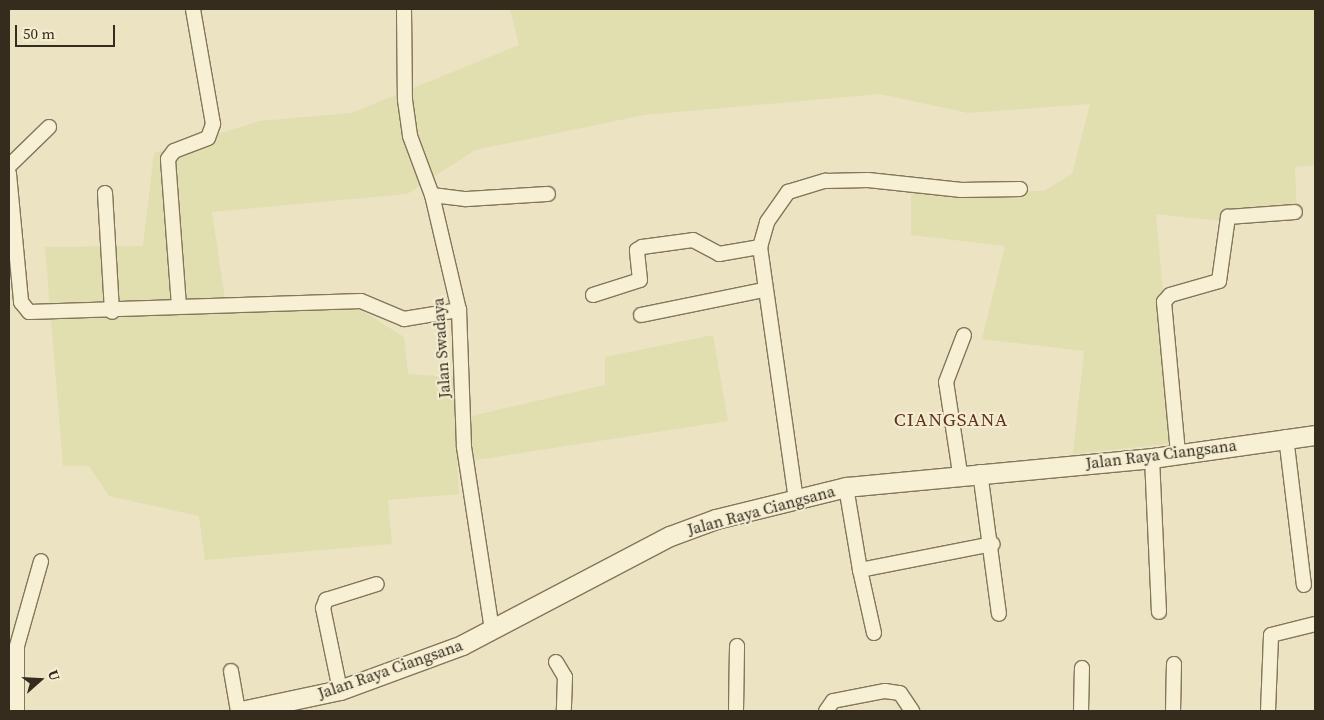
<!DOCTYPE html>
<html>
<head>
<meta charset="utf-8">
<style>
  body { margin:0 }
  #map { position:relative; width:1324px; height:720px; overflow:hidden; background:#ece3c3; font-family:"Source Serif 4",serif }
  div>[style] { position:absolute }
  .farmland>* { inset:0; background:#e1deb0 }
  .roads { filter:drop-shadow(1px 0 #85755a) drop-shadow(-1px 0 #85755a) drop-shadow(0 1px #85755a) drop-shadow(0 -1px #85755a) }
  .street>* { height:14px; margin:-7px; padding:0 7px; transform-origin:7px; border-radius:7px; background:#f7f0d5 }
  .secondary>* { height:19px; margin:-9.5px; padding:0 9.5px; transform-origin:9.5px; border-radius:9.5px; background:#f7f0d5 }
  span { translate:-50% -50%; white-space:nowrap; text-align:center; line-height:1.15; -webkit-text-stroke:4px #f4edd2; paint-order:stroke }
  .street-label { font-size:16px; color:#362c1e }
  .quarter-label { font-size:19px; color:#60331f; letter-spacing:1px }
  .frame { position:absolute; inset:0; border:10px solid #362c1e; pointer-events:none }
  .north { position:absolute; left:15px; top:655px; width:50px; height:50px; -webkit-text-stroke:4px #f4edd2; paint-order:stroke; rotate:71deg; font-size:14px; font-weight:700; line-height:20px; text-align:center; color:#362c1e }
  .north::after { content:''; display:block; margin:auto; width:18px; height:22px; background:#362c1e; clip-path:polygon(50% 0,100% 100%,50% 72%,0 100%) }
  .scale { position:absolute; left:15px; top:25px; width:100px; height:22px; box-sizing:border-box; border:2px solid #362c1e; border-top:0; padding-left:6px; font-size:15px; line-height:18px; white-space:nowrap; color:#362c1e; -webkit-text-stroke:4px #f4edd2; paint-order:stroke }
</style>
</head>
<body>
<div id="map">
  <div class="farmland">
    <i style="clip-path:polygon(510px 9px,1315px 9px,1315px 165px,1295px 167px,1297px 216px,1229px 222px,1156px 214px,1176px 443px,1073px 454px,1084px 351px,982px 339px,1005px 246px,911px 235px,911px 191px,1044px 191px,1072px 174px,1090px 104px,968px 113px,880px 94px,644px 115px,475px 150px,407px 194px,212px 212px,226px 306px,353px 305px,404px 337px,408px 374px,454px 377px,458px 419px,605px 385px,605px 357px,713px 335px,728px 421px,457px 463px,459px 494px,388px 500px,392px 544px,205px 560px,199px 516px,109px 496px,89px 466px,63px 466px,45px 247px,143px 246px,154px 153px,260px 121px,351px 113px,519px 45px)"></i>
  </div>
  <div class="roads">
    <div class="street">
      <i style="left:404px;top:9px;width:91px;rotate:89.4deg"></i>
      <i style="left:405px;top:100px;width:36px;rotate:82deg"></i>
      <i style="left:410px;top:136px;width:63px;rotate:69.6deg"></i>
      <i style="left:432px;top:195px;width:118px;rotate:76.8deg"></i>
      <i style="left:459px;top:310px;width:137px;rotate:87.9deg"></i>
      <i style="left:464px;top:447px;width:184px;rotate:81.3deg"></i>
      <i style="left:9px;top:166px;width:56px;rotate:-44.3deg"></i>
      <i style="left:9px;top:174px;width:129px;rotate:84.6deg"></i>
      <i style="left:21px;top:302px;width:13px;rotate:51deg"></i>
      <i style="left:29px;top:312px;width:332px;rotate:-1.9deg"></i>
      <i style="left:361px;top:301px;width:47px;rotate:22.7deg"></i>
      <i style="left:404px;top:319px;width:56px;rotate:-9.3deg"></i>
      <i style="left:105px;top:193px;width:119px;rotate:86.6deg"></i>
      <i style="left:432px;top:195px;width:34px;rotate:7deg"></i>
      <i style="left:466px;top:199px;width:82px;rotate:-3.5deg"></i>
      <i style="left:760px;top:247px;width:26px;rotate:-74deg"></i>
      <i style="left:767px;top:222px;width:37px;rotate:-55deg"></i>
      <i style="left:788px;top:192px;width:39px;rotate:-17deg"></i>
      <i style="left:825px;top:181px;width:43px;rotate:-1.3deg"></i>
      <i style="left:868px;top:180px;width:94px;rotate:6.1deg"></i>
      <i style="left:961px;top:190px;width:59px;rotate:-1deg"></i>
      <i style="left:593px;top:295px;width:49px;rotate:-17.7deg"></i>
      <i style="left:640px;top:280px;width:30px;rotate:-96deg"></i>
      <i style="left:637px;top:250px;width:6px;rotate:-31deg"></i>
      <i style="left:642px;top:247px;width:51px;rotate:-7.8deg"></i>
      <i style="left:693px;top:240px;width:30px;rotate:28deg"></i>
      <i style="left:719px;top:254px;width:42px;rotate:-9.7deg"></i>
      <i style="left:760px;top:247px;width:256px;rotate:81.9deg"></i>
      <i style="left:179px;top:306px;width:147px;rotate:-94.3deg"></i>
      <i style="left:168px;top:159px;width:10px;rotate:-53deg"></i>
      <i style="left:174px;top:151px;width:36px;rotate:-21deg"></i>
      <i style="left:208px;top:138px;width:15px;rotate:-70deg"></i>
      <i style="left:213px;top:124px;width:117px;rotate:-99.9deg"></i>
      <i style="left:641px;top:315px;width:126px;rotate:-11.5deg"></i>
      <i style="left:1286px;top:437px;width:149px;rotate:83.1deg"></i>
      <i style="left:1178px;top:453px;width:152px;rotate:-95.3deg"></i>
      <i style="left:1164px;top:302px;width:9px;rotate:-49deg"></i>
      <i style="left:1170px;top:295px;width:51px;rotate:-15.9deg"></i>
      <i style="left:1219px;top:281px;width:65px;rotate:-82deg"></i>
      <i style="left:1228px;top:217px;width:67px;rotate:-4.3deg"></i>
      <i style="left:1152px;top:458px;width:154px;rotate:87.4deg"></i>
      <i style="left:980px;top:472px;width:143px;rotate:82.4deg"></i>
      <i style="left:960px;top:473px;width:92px;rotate:-98.7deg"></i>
      <i style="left:946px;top:382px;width:50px;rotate:-69deg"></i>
      <i style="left:846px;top:487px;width:84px;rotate:80.4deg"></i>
      <i style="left:874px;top:633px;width:65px;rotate:-102.5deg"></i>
      <i style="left:860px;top:570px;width:135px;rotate:-11.1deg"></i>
      <i style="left:556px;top:662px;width:17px;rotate:59deg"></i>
      <i style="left:565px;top:677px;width:34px;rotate:92deg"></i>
      <i style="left:231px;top:671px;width:41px;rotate:80.1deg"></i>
      <i style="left:340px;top:690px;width:84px;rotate:-101.7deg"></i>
      <i style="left:323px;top:608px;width:9px;rotate:-69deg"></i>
      <i style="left:326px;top:600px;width:53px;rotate:-17.4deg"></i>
      <i style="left:17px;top:711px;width:65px;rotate:-90deg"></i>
      <i style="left:17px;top:646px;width:88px;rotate:-74.2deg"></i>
      <i style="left:736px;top:711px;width:65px;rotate:-89.1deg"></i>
      <i style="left:826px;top:711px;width:12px;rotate:-55deg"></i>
      <i style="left:833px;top:701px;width:53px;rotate:-10.9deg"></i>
      <i style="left:885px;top:691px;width:15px;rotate:8deg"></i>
      <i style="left:900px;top:693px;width:22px;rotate:56deg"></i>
      <i style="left:1081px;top:711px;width:43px;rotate:-88.7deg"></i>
      <i style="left:1173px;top:711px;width:47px;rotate:-88.8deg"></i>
      <i style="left:1268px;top:711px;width:76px;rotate:-87.7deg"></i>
      <i style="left:1271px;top:635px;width:45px;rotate:-14deg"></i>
    </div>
    <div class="secondary">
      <i style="left:241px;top:711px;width:101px;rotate:-12deg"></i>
      <i style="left:340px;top:690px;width:130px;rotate:-20.2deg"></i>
      <i style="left:462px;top:645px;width:235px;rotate:-27.7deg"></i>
      <i style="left:670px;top:536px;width:49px;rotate:-20.3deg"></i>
      <i style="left:716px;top:519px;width:134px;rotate:-13.8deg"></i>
      <i style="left:846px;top:487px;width:307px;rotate:-5.4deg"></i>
      <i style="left:1152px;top:458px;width:165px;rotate:-8deg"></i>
    </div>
  </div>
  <div class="street-label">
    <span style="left:441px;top:348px;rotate:-94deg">Jalan Swadaya</span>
    <span style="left:1161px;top:454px;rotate:-7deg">Jalan Raya Ciangsana</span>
    <span style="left:761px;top:510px;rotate:-15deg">Jalan Raya Ciangsana</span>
    <span style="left:390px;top:669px;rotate:-19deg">Jalan Raya Ciangsana</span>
  </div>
  <div class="quarter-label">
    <span style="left:951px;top:420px">CIANGSANA</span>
  </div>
  <div class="frame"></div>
  <div class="north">U</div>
  <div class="scale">50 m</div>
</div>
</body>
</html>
